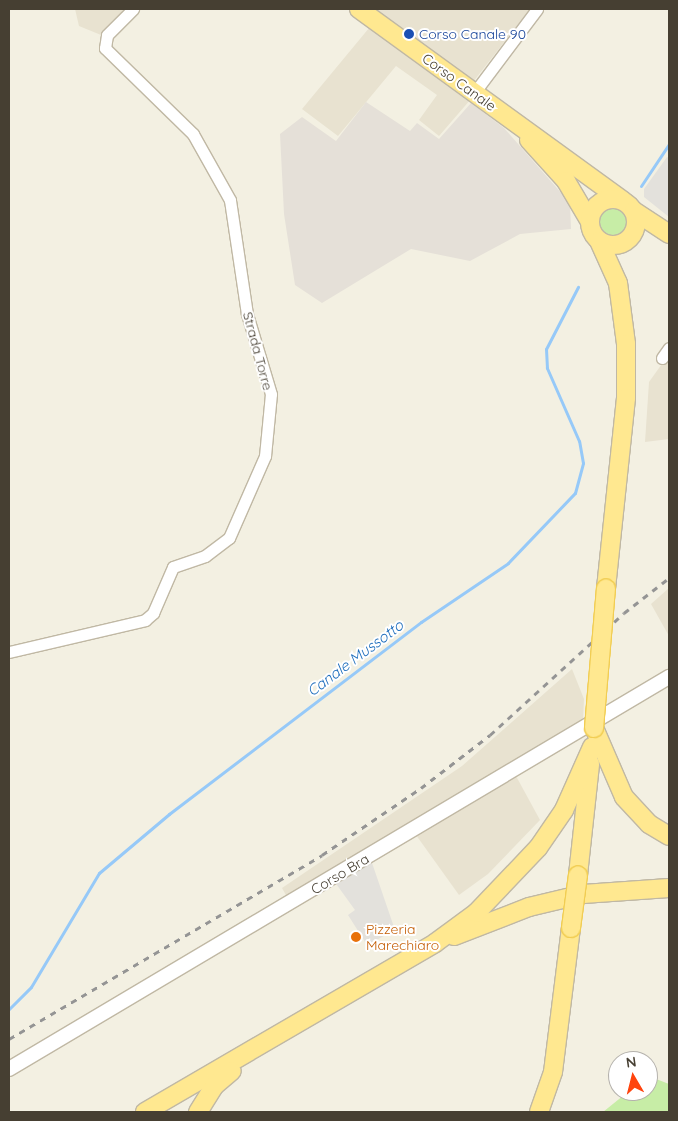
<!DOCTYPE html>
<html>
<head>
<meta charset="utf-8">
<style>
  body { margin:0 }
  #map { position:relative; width:678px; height:1121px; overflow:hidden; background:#f3f0e2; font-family:Quicksand,sans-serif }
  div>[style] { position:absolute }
  .residential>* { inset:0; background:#e8e2d0 }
  .industrial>* { inset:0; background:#e5e0d8 }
  .green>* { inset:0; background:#c7eda6 }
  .round { border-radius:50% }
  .parking>* { inset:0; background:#e3e1dc }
  .stream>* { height:3px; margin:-1.5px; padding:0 1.5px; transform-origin:1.5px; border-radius:1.5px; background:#96c9f8 }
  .roads { filter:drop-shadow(1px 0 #c0b8a4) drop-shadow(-1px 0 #c0b8a4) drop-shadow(0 1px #c0b8a4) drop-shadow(0 -1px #c0b8a4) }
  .minor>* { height:11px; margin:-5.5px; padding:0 5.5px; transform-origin:5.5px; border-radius:5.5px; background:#fff }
  .tertiary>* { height:14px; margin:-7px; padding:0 7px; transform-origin:7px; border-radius:7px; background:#fff }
  .primary>* { height:18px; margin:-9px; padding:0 9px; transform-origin:9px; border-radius:9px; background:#ffe890 }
  .primary>.ring { margin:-9px; padding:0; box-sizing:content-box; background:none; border:18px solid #ffe890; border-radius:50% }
  .rail>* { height:3px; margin-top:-1.5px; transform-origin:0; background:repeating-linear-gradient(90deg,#949494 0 6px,transparent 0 12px) }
  .bridges { filter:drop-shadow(1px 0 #f1cd53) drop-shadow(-1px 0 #f1cd53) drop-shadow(0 1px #f1cd53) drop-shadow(0 -1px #f1cd53) }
  .primary-bridge>* { height:18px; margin:-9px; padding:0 9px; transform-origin:9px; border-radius:9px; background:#ffe890 }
  .dots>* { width:14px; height:14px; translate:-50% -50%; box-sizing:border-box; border:2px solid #fff; border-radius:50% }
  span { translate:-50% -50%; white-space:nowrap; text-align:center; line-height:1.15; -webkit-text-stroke:4px #fff; paint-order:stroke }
  .transit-label { font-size:14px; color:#164399 }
  .left { translate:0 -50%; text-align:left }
  .street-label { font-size:14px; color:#463f32 }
  .food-label { font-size:14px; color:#c56008 }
  .water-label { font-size:15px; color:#206fbd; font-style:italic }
  .frame { position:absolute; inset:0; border:10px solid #463f32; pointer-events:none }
  .north { position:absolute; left:608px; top:1051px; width:50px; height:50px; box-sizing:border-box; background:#fff; border:1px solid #b5b2ad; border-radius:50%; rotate:352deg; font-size:14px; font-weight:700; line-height:20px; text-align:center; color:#463f32 }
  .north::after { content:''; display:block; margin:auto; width:18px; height:22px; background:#ff440e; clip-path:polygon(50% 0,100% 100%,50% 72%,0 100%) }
</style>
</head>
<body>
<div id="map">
  <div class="residential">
    <i style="clip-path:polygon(75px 9px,126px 9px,101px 35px,79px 26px)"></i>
    <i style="clip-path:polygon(369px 9px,530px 9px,473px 82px,471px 99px,439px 136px,419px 120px,437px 95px,396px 66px,338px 136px,302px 109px,379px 16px)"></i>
    <i style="clip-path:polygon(669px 354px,669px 439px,645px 442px,649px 382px)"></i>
    <i style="clip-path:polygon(669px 588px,669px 636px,651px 604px)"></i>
    <i style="clip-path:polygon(572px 669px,584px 699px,583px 721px,287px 897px,282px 888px,462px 766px)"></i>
    <i style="clip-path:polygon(516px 776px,540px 820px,488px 874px,459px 895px,416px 835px)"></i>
  </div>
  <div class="industrial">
    <i style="clip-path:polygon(366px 102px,410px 131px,417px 123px,439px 139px,471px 103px,504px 128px,570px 203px,571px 229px,520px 234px,470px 261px,411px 249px,322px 303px,295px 285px,284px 214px,280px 134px,302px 117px,336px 141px)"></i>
  </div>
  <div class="green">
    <i class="round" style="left:598px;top:207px;width:30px;height:30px"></i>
    <i style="clip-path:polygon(651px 1077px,669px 1084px,669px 1112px,603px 1112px,629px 1091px,648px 1091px)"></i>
  </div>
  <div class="parking">
    <i style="clip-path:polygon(667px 157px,669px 158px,669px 217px,644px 197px,644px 189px)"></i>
    <i style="clip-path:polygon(371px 860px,395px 930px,367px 945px,348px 915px,355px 910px,334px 881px)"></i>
  </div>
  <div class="stream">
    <i style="left:641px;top:186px;width:50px;rotate:-56.3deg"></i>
    <i style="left:9px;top:1009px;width:31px;rotate:-45deg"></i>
    <i style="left:31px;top:987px;width:133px;rotate:-59.2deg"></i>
    <i style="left:99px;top:873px;width:92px;rotate:-40.1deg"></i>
    <i style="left:169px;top:814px;width:317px;rotate:-37.3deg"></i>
    <i style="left:421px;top:622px;width:105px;rotate:-34.1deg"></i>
    <i style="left:508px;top:563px;width:97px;rotate:-46.3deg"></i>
    <i style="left:575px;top:493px;width:31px;rotate:-75deg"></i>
    <i style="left:583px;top:463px;width:22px;rotate:-100deg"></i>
    <i style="left:579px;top:441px;width:80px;rotate:-113.7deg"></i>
    <i style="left:547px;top:368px;width:19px;rotate:-93deg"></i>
    <i style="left:546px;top:349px;width:70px;rotate:-62.7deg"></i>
  </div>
  <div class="roads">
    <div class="minor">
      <i style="left:474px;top:93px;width:105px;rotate:-53.1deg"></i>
      <i style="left:662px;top:358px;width:12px;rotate:-55deg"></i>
      <i style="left:9px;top:652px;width:140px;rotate:-13.2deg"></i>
      <i style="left:145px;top:620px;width:11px;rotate:-41deg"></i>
      <i style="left:153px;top:613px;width:50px;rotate:-66.5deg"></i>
      <i style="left:173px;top:567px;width:34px;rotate:-19deg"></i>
      <i style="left:205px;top:556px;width:30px;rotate:-37deg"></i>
      <i style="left:229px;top:538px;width:90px;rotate:-66.3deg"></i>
      <i style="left:265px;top:456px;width:62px;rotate:-84.5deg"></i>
      <i style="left:271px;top:394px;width:84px;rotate:-106.7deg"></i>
      <i style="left:247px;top:314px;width:115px;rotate:-98.5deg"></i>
      <i style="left:230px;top:200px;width:76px;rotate:-119.3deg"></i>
      <i style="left:193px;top:134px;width:123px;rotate:-135.7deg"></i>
      <i style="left:105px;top:48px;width:13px;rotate:-81deg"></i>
      <i style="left:107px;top:35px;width:37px;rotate:-45deg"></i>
    </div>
    <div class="tertiary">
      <i style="left:9px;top:1069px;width:768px;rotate:-30.71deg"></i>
    </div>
    <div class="primary">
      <i style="left:359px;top:9px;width:326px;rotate:36deg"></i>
      <i style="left:529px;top:140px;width:55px;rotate:47.9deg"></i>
      <i style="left:566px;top:181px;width:45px;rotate:59.5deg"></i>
      <i class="ring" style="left:590px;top:199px;width:28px;height:28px"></i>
      <i style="left:634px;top:211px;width:42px;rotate:33.3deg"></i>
      <i style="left:599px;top:241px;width:46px;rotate:65.7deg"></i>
      <i style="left:618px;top:283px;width:62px;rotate:82.5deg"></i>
      <i style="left:626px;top:344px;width:54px;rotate:90deg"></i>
      <i style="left:626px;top:398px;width:192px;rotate:96deg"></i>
      <i style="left:595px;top:730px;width:73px;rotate:66.6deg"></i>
      <i style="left:624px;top:797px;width:37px;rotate:47deg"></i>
      <i style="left:649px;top:824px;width:23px;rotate:31deg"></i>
      <i style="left:578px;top:875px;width:112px;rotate:-83.8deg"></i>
      <i style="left:454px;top:936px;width:80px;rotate:-21.1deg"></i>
      <i style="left:529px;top:907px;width:56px;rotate:-13.5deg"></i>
      <i style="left:583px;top:894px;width:86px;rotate:-4deg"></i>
      <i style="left:145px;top:1112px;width:336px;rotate:-30.2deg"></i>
      <i style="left:435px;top:943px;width:51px;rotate:-36.2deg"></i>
      <i style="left:476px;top:913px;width:90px;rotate:-46.4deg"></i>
      <i style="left:538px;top:848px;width:46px;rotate:-55.6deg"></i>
      <i style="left:564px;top:810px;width:69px;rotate:-66deg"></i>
      <i style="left:198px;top:1112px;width:31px;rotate:-58deg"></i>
      <i style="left:214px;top:1086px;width:23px;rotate:-40deg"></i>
      <i style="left:539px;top:1112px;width:42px;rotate:-70.7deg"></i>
      <i style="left:553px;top:1072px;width:145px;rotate:-82.9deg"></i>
    </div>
  </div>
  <div class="rail">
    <i style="left:9px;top:1039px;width:363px;rotate:-30.4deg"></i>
    <i style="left:322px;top:855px;width:120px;rotate:-34.1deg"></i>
    <i style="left:421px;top:788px;width:87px;rotate:-37.5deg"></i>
    <i style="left:490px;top:735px;width:181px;rotate:-42.3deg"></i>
    <i style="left:624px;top:613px;width:57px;rotate:-37.9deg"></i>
  </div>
  <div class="bridges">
    <div class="primary-bridge">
      <i style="left:594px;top:728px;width:140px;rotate:-85.1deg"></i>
      <i style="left:571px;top:928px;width:53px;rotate:-82.5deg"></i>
    </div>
  </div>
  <div class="dots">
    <i style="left:409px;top:34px;background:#1a4fb4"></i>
    <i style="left:356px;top:937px;background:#e8710a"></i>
  </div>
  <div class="transit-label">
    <span class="left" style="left:419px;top:34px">Corso Canale 90</span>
  </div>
  <div class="street-label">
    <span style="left:459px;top:82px;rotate:36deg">Corso Canale</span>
    <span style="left:258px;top:351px;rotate:75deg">Strada Torre</span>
    <span style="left:340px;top:874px;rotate:-31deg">Corso Bra</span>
  </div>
  <div class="food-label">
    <span class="left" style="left:366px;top:937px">Pizzeria<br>Marechiaro</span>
  </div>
  <div class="water-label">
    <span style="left:355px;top:658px;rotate:-37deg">Canale Mussotto</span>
  </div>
  <div class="frame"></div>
  <div class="north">N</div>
</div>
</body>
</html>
